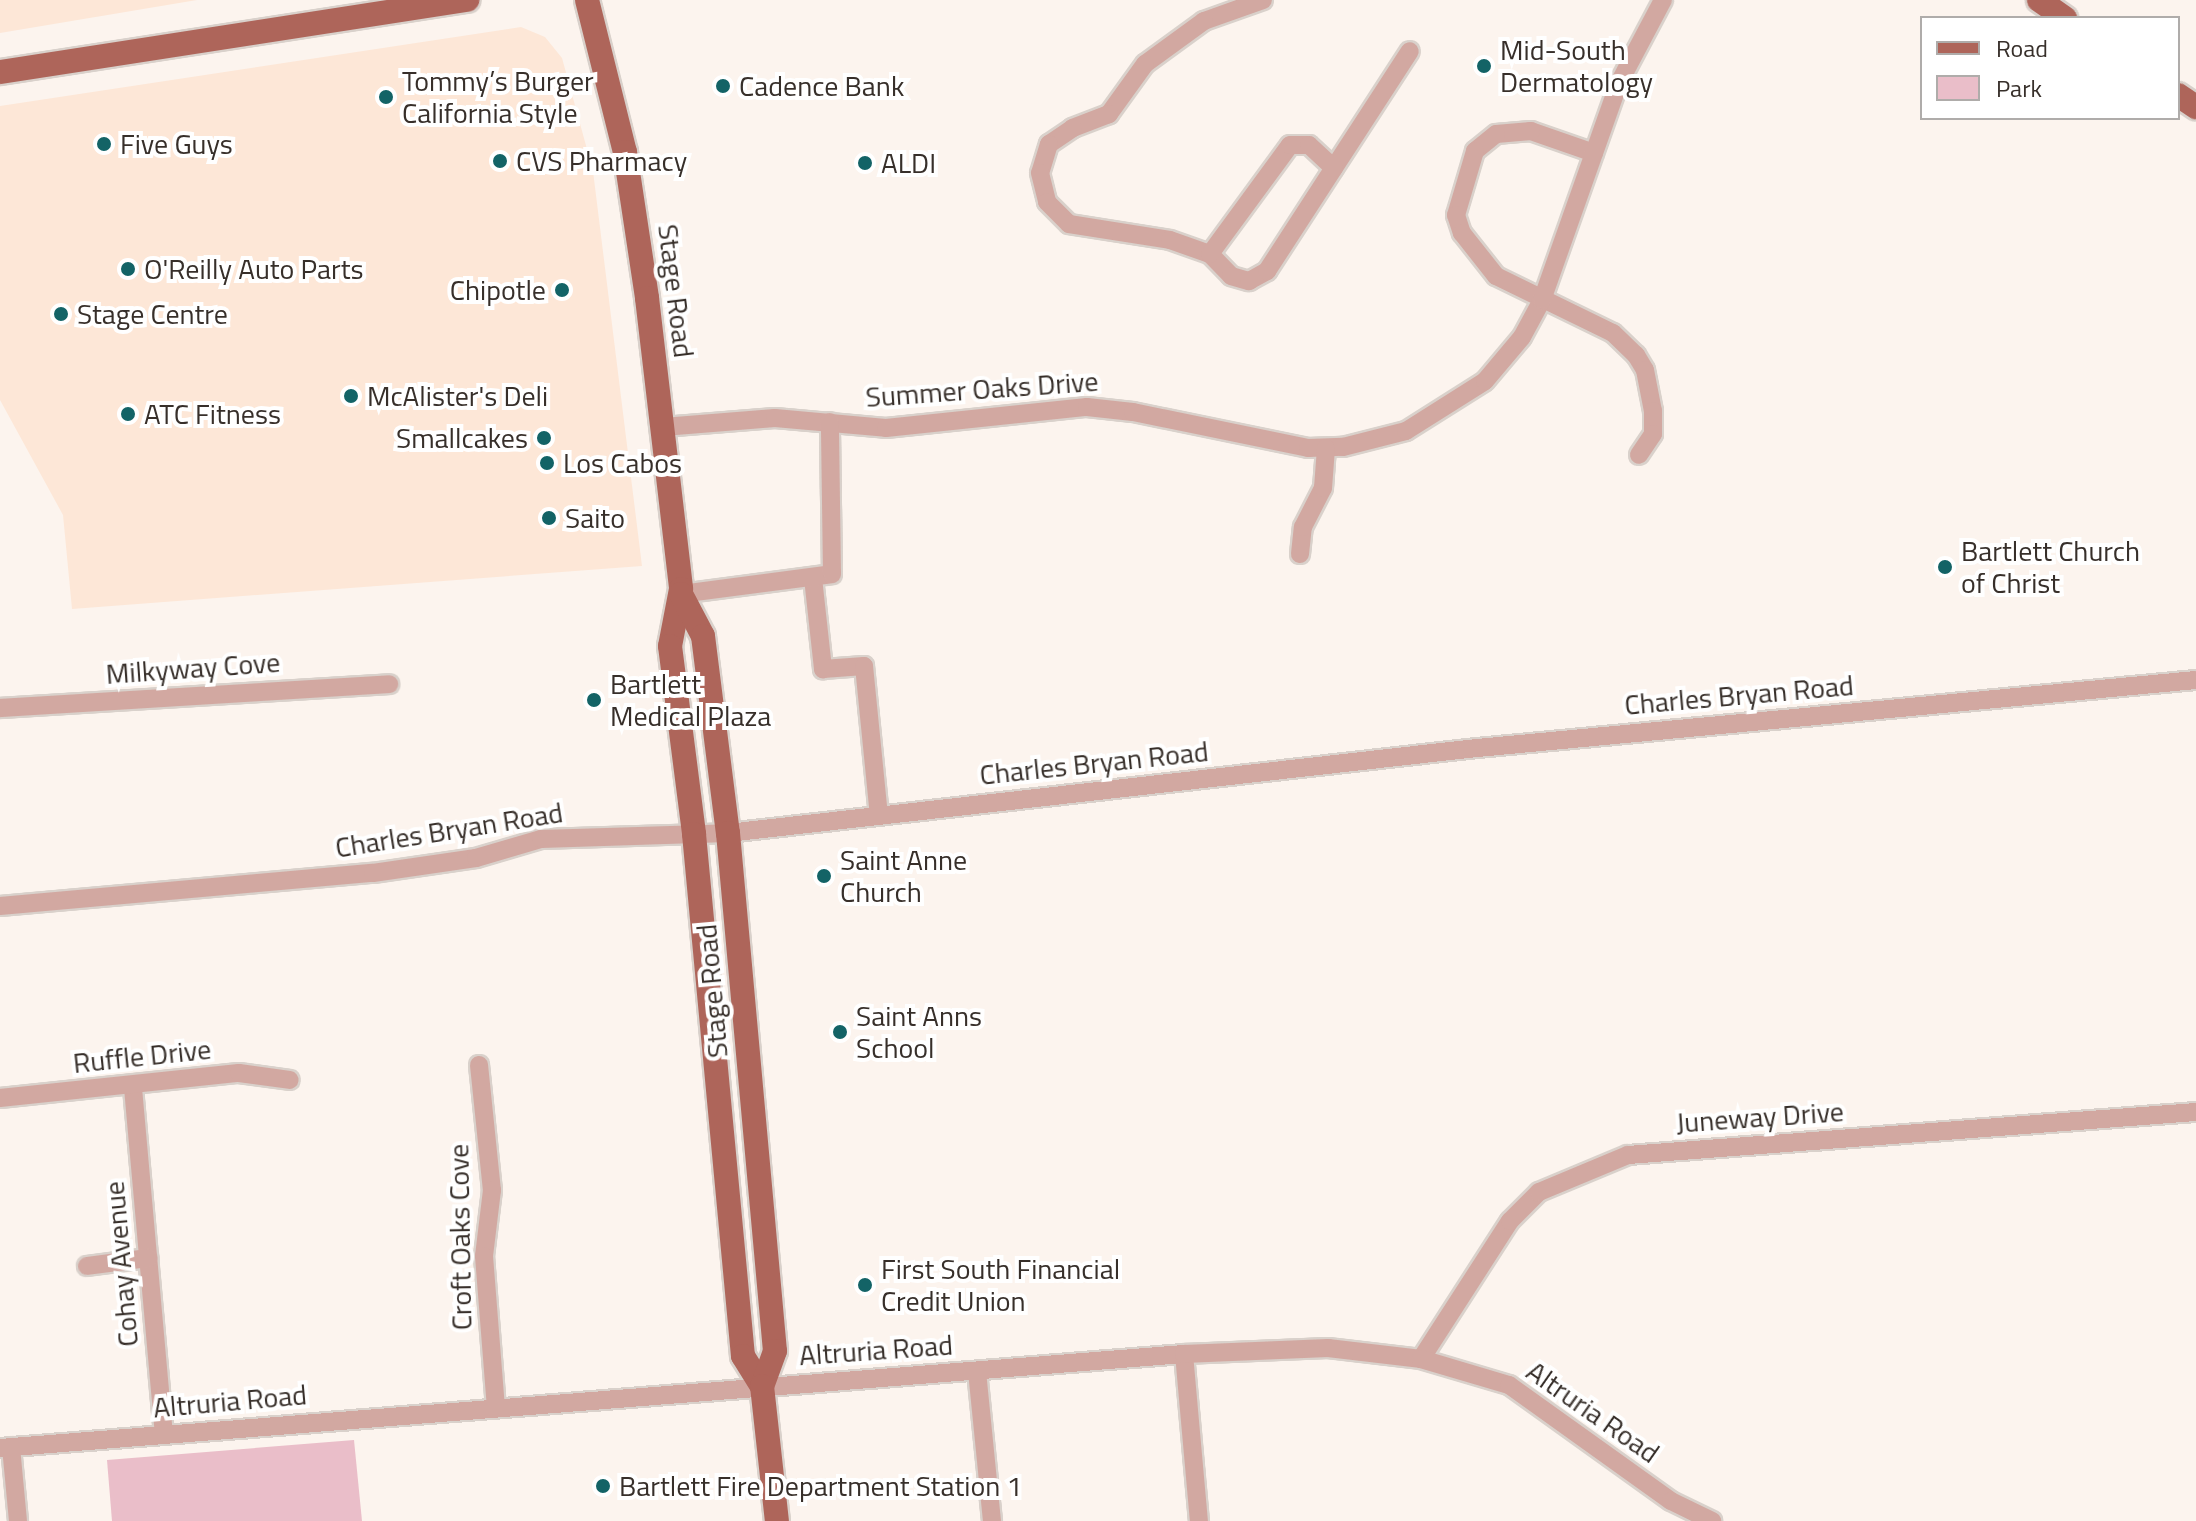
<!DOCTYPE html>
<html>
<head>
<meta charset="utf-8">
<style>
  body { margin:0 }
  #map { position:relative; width:2196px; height:1521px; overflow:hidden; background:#fcf4ee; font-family:"Titillium Web",sans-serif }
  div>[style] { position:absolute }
  .built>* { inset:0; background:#fde7d7 }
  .green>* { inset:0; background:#eabec9 }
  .roads { filter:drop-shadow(2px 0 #d9d1cb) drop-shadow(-2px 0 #d9d1cb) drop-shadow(0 2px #d9d1cb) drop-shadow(0 -2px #d9d1cb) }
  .minor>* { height:18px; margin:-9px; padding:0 9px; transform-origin:9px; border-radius:9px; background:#d2a8a1 }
  .major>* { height:24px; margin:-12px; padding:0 12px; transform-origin:12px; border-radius:12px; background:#ae655a }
  .dots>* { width:22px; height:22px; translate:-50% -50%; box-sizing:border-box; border:4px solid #fff; border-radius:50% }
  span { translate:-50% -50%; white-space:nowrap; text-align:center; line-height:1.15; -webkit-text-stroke:8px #fff; paint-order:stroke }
  .poi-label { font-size:28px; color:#372f2a }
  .left { translate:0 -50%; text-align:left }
  .right { translate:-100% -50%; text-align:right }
  .street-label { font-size:28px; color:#372f2a }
  .legend { position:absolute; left:1920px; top:16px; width:260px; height:104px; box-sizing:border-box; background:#fff; border:2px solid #afacaa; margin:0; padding:10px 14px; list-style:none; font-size:24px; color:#372f2a }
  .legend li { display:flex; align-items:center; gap:16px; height:40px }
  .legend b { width:40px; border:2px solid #afacaa }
</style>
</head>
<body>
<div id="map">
  <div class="built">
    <i style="clip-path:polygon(0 0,197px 0,0 33px)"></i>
    <i style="clip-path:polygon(521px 27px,545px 37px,562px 58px,593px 171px,642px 566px,72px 609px,63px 515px,0 400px,0 106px)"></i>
  </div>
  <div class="green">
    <i style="clip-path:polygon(354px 1440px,362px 1521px,112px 1521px,107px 1460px)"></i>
  </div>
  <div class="roads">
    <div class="minor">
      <i style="left:1263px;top:0;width:63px;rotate:160.4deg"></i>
      <i style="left:1204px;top:21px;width:73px;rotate:143.9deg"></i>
      <i style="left:1145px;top:64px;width:62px;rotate:125.8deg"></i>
      <i style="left:1109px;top:114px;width:39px;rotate:159deg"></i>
      <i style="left:1073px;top:128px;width:29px;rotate:146deg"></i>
      <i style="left:1049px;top:144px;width:30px;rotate:107deg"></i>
      <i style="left:1040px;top:173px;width:30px;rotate:76deg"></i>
      <i style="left:1047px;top:202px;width:31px;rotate:45deg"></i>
      <i style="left:1069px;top:224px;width:102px;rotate:9deg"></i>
      <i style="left:1170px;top:240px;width:42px;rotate:19.3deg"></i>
      <i style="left:1210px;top:254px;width:30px;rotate:46deg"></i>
      <i style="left:1231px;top:276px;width:19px;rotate:16deg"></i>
      <i style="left:1249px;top:281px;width:21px;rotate:-29deg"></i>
      <i style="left:1267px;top:271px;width:262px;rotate:-57deg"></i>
      <i style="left:1594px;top:153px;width:67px;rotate:-160.8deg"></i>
      <i style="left:1531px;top:131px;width:35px;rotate:175deg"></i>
      <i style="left:1496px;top:134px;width:27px;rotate:141deg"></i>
      <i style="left:1475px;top:151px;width:67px;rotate:106.5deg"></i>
      <i style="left:1456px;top:215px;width:19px;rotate:72deg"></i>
      <i style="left:1462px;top:233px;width:55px;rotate:51.7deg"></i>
      <i style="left:1496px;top:276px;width:130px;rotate:26deg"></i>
      <i style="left:1613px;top:333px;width:32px;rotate:44deg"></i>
      <i style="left:1636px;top:355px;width:17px;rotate:59deg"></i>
      <i style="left:1645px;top:370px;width:42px;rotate:79deg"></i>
      <i style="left:1653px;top:411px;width:23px;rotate:90deg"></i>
      <i style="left:1653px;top:434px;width:25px;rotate:124deg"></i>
      <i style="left:1210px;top:254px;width:135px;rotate:-53.7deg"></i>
      <i style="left:1290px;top:145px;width:19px"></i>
      <i style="left:1309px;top:145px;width:34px;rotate:43deg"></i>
      <i style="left:663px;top:427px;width:112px;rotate:-4.6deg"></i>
      <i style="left:775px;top:418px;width:111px;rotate:5.1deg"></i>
      <i style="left:886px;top:428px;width:202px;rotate:-6deg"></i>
      <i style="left:1087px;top:407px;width:46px;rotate:6.2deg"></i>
      <i style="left:1133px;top:412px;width:179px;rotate:11.6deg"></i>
      <i style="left:1308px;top:448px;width:35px;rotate:-2deg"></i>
      <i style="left:1343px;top:447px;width:65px;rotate:-14.3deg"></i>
      <i style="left:1406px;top:431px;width:93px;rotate:-32.3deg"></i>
      <i style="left:1485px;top:381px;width:57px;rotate:-49.9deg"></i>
      <i style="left:1522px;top:337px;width:42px;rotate:-61.6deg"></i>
      <i style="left:1542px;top:300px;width:230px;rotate:-70.5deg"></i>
      <i style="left:1619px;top:83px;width:94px;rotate:-62.1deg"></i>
      <i style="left:1300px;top:554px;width:27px;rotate:-84deg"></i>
      <i style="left:1303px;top:527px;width:44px;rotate:-62.9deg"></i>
      <i style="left:1323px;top:488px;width:40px;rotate:-85.7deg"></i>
      <i style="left:813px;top:578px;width:92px;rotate:83.7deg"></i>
      <i style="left:823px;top:669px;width:41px;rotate:-4.2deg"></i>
      <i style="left:864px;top:666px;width:150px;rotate:84.3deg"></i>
      <i style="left:681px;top:594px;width:152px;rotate:-7.5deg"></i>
      <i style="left:832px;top:574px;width:152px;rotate:-90.8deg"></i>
      <i style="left:0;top:708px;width:390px;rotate:-3.5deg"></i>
      <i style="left:0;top:906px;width:374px;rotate:-5.1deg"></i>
      <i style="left:373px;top:873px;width:104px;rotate:-8.3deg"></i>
      <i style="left:476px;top:858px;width:68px;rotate:-16.3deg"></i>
      <i style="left:541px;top:839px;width:187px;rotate:-1.8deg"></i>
      <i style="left:728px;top:833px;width:744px;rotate:-6.48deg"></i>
      <i style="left:1467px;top:749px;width:732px;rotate:-5.41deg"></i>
      <i style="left:479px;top:1065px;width:126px;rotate:84.1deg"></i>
      <i style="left:492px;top:1190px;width:66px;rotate:96.9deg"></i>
      <i style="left:484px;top:1256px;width:152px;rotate:85.5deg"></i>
      <i style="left:133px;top:1088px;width:348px;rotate:84.9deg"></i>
      <i style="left:0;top:1098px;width:240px;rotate:-6deg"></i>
      <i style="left:239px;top:1073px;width:51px;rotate:7.8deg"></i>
      <i style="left:87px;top:1266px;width:62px;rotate:-7.5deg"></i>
      <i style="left:1184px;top:1354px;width:168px;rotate:84.9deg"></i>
      <i style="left:1421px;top:1359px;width:164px;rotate:-57.2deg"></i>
      <i style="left:1510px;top:1221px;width:41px;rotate:-45deg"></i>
      <i style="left:1539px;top:1192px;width:96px;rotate:-22.6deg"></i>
      <i style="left:1628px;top:1155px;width:570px;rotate:-4.33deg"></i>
      <i style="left:977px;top:1371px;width:151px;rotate:84.3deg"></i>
      <i style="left:11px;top:1447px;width:74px;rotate:84.6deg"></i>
      <i style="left:0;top:1448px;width:1188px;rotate:-4.54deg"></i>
      <i style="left:1184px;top:1354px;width:144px;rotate:-2.4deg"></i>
      <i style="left:1328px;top:1348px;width:94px;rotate:6.7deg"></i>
      <i style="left:1421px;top:1359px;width:92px;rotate:16.5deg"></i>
      <i style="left:1509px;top:1385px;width:199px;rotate:35.6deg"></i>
      <i style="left:1671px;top:1501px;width:46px;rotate:26deg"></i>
    </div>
    <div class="major">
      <i style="left:587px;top:0;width:157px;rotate:76deg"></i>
      <i style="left:625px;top:152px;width:148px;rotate:81.4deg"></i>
      <i style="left:647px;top:298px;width:293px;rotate:83.3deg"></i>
      <i style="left:681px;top:589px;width:58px;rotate:100.9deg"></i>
      <i style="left:670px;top:646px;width:190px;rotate:82.7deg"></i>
      <i style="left:694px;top:834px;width:524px;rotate:84.64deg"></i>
      <i style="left:743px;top:1356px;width:36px;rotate:58deg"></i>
      <i style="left:2039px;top:0;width:32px;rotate:35deg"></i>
      <i style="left:0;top:72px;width:473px;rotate:-8.8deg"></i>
      <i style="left:2178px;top:95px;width:22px;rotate:34deg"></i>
      <i style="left:681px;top:594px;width:47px;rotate:62.4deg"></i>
      <i style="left:703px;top:636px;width:199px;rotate:82.8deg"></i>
      <i style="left:728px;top:833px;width:520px;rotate:84.82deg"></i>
      <i style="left:775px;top:1351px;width:37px;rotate:110deg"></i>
      <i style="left:762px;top:1386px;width:136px;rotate:83.7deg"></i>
    </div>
  </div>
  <div class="dots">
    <i style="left:1484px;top:66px;background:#136366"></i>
    <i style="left:723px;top:86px;background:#136366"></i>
    <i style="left:386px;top:97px;background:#136366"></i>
    <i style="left:104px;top:144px;background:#136366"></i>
    <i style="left:500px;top:161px;background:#136366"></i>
    <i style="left:865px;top:163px;background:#136366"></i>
    <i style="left:128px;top:269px;background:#136366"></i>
    <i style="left:562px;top:290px;background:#136366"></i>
    <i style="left:61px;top:314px;background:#136366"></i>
    <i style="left:351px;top:396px;background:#136366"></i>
    <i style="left:128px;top:414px;background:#136366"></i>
    <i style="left:544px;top:438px;background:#136366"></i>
    <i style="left:547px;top:463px;background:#136366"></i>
    <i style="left:549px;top:518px;background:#136366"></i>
    <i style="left:1945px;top:567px;background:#136366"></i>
    <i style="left:594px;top:700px;background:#136366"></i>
    <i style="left:824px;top:876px;background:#136366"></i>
    <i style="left:840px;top:1032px;background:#136366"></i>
    <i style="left:865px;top:1285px;background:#136366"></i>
    <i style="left:603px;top:1486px;background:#136366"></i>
  </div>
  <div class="poi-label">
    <span class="left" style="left:1500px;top:66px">Mid-South<br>Dermatology</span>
    <span class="left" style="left:402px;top:97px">Tommy’s Burger<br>California Style</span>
    <span class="left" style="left:739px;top:86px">Cadence Bank</span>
    <span class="left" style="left:120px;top:144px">Five Guys</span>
    <span class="left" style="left:516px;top:161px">CVS Pharmacy</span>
    <span class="left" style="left:881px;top:163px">ALDI</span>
    <span class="left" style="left:144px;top:269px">O'Reilly Auto Parts</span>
    <span class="right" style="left:546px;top:290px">Chipotle</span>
    <span class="left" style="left:77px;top:314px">Stage Centre</span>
    <span class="left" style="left:367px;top:396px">McAlister's Deli</span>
    <span class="left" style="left:144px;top:414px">ATC Fitness</span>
    <span class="right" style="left:528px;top:438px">Smallcakes</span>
    <span class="left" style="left:563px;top:463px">Los Cabos</span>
    <span class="left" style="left:565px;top:518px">Saito</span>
    <span class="left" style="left:1961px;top:567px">Bartlett Church<br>of Christ</span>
    <span class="left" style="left:610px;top:700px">Bartlett<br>Medical Plaza</span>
    <span class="left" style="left:840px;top:876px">Saint Anne<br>Church</span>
    <span class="left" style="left:856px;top:1032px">Saint Anns<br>School</span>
    <span class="left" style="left:881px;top:1285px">First South Financial<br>Credit Union</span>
    <span class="left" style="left:619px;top:1486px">Bartlett Fire Department Station 1</span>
  </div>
  <div class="street-label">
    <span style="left:676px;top:291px;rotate:83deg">Stage Road</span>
    <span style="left:982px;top:389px;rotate:-4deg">Summer Oaks Drive</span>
    <span style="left:193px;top:668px;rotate:-4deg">Milkyway Cove</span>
    <span style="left:1739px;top:695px;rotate:-5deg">Charles Bryan Road</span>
    <span style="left:1094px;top:763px;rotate:-6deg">Charles Bryan Road</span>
    <span style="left:449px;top:830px;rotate:-9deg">Charles Bryan Road</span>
    <span style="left:712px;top:991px;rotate:-95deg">Stage Road</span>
    <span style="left:142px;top:1056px;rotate:-6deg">Ruffle Drive</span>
    <span style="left:1760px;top:1117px;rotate:-4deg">Juneway Drive</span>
    <span style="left:460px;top:1237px;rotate:-91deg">Croft Oaks Cove</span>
    <span style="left:121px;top:1264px;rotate:-95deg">Cohay Avenue</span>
    <span style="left:876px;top:1350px;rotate:-4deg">Altruria Road</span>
    <span style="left:230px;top:1401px;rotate:-5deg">Altruria Road</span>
    <span style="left:1593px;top:1412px;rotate:35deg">Altruria Road</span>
  </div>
  <ul class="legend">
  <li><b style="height:10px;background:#ae655a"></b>Road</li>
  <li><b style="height:22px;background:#eabec9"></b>Park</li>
  </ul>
</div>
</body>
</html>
